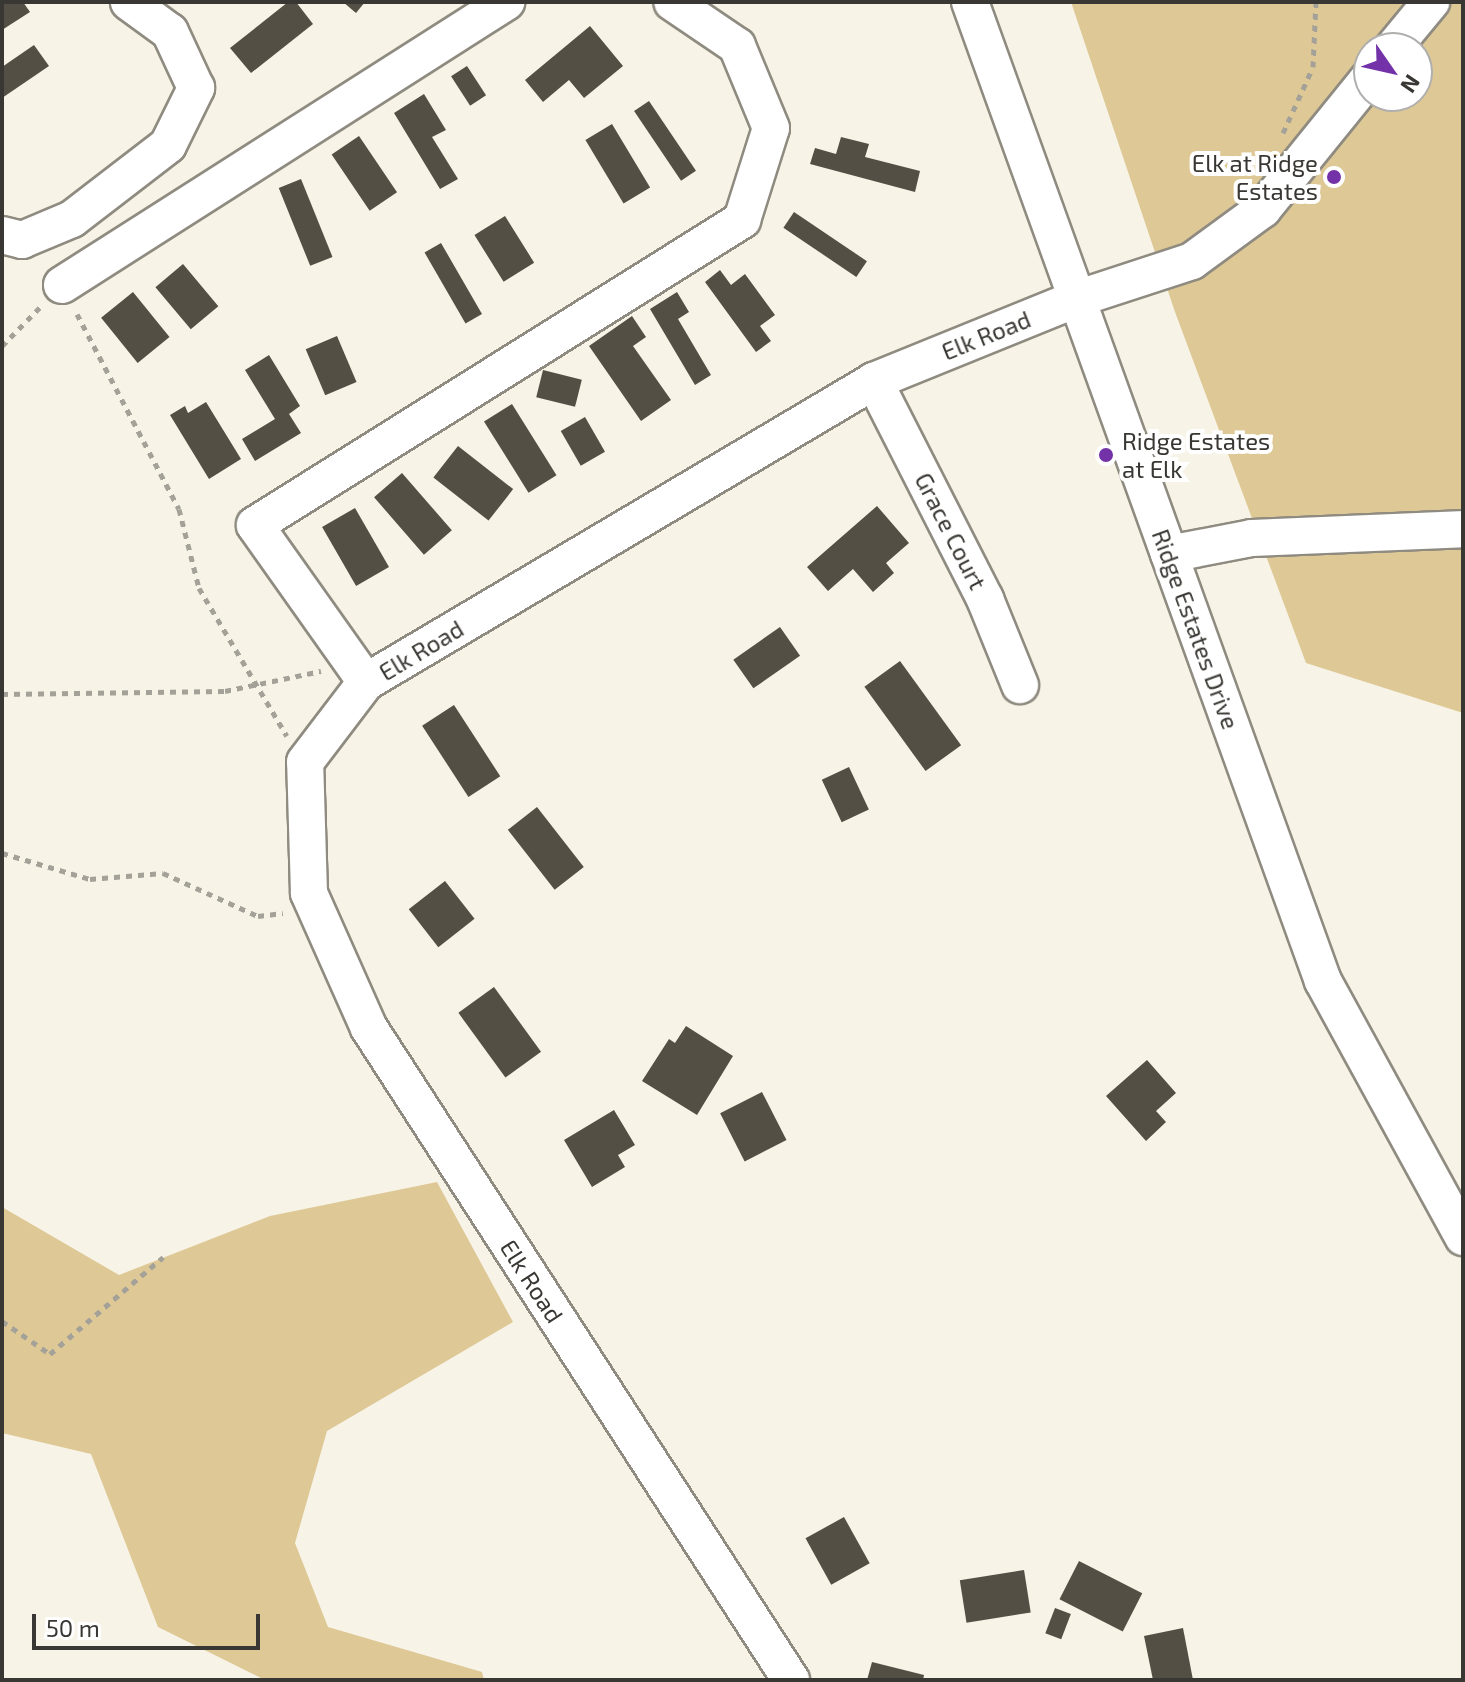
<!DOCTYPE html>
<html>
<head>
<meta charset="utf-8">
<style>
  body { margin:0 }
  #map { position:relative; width:1465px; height:1682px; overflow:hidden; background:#f7f3e6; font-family:"Exo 2",sans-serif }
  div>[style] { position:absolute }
  .green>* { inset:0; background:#dec996 }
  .building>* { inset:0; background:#534f45; transform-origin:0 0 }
  .path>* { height:5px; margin-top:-2.5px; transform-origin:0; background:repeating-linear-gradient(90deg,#a4a198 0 6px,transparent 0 12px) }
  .roads { filter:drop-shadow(2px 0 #8f8b80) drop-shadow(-2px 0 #8f8b80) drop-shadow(0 2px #8f8b80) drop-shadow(0 -2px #8f8b80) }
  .minor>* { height:36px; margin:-18px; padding:0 18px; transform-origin:18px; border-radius:18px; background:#fff }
  .dots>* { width:22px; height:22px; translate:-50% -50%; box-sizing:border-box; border:4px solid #fff; border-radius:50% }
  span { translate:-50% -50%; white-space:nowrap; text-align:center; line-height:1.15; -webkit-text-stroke:8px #fff; paint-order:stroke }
  .poi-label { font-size:24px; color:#393733 }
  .right { translate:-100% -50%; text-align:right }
  .left { translate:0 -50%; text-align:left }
  .street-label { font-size:24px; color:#393733 }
  .frame { position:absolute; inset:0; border:4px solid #393733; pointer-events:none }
  .north { position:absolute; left:1353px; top:32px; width:80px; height:80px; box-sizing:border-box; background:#fff; border:2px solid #b0afad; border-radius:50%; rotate:124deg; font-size:22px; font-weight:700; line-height:32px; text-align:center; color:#393733 }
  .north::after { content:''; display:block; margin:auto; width:28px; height:36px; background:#7332a7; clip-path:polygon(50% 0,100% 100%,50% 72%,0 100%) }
  .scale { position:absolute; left:32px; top:1614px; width:228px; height:36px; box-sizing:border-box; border:4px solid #393733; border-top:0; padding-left:10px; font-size:24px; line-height:28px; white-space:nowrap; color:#393733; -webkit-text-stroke:6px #fff; paint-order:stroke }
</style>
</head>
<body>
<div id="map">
  <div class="green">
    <i style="clip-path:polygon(evenodd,1071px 2px,1463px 2px,1463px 713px,1306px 663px,1175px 312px,1071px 2px,1369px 48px,1417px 48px,1417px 96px,1369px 96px,1369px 48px)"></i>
    <i style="clip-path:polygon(437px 1182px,513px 1322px,327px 1431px,295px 1543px,328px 1627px,482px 1672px,484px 1680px,265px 1680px,158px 1627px,91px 1454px,2px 1433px,2px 1207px,119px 1275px,270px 1216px)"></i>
  </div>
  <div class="building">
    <i style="clip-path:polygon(2px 2px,23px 2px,30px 12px,2px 30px)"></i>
    <i style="clip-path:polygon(288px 2px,296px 2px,313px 24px,251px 73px,230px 48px)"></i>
    <i style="clip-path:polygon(343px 2px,365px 2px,356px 13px)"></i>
    <i style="clip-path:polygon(590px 26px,623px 66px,584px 98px,569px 80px,543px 102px,525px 80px)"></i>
    <i style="clip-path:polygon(34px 45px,49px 66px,2px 98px,2px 67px)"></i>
    <i style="left:467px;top:66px;width:35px;height:19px;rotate:57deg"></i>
    <i style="clip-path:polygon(424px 94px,446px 130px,432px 137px,458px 179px,440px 189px,394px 113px)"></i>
    <i style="left:649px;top:101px;width:84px;height:18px;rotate:56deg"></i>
    <i style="left:612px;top:124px;width:74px;height:31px;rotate:59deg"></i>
    <i style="left:359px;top:136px;width:68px;height:33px;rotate:56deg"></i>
    <i style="clip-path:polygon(841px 137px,869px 144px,865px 157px,920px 171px,915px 192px,810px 164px,815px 148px,836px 154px)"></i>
    <i style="left:301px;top:179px;width:84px;height:24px;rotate:68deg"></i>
    <i style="left:794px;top:212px;width:88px;height:19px;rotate:34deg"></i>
    <i style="left:505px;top:216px;width:55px;height:36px;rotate:58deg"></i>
    <i style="left:441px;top:243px;width:82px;height:19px;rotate:60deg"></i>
    <i style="left:183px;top:264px;width:55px;height:36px;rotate:50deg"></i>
    <i style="clip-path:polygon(720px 270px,731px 285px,745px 274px,775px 315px,760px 326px,771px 341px,756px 352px,705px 282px)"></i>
    <i style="left:133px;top:292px;width:58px;height:41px;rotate:51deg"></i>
    <i style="clip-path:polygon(677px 292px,689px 312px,678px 319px,711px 375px,695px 385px,650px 309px)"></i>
    <i style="clip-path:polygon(632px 316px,646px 337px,633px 346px,671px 400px,641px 421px,589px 346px)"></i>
    <i style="left:337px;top:336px;width:50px;height:34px;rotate:67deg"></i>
    <i style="clip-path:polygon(269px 355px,300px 406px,289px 414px,301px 433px,255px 461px,242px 439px,275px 419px,245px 370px)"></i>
    <i style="left:543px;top:370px;width:40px;height:28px;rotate:14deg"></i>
    <i style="clip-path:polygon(206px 402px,241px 459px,209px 479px,170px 415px,185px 406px,188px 413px)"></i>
    <i style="left:512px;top:404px;width:84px;height:33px;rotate:58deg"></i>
    <i style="left:585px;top:417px;width:40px;height:28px;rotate:60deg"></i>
    <i style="left:458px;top:446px;width:70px;height:40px;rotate:38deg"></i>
    <i style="left:402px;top:473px;width:76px;height:37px;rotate:49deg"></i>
    <i style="clip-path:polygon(877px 506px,909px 543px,886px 563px,894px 573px,873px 592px,853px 569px,828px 591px,807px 567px)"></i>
    <i style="left:355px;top:508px;width:68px;height:38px;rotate:60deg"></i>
    <i style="left:780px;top:627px;width:35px;height:57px;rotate:55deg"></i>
    <i style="left:900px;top:661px;width:104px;height:44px;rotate:54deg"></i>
    <i style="left:454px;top:705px;width:85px;height:38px;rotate:57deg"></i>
    <i style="left:849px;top:767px;width:47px;height:30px;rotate:65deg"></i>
    <i style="left:537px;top:807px;width:76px;height:37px;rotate:52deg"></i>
    <i style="left:445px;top:881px;width:48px;height:46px;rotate:52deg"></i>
    <i style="left:494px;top:987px;width:80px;height:44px;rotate:54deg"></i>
    <i style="clip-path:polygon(686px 1026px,733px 1056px,697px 1115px,642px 1081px,669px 1039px,675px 1043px)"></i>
    <i style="clip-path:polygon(1147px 1060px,1176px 1093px,1156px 1111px,1166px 1122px,1146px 1141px,1106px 1096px)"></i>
    <i style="left:762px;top:1092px;width:54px;height:47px;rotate:63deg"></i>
    <i style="clip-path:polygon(614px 1110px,635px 1145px,618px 1155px,625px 1167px,592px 1187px,564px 1140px)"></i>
    <i style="left:844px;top:1517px;width:53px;height:44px;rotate:61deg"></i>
    <i style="left:1079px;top:1561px;width:71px;height:43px;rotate:27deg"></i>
    <i style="left:1024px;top:1570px;width:43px;height:65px;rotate:81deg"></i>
    <i style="left:1055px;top:1608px;width:17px;height:27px;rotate:21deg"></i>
    <i style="clip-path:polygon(1183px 1628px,1193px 1680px,1153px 1680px,1144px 1636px)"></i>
    <i style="clip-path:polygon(872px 1662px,924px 1675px,923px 1680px,867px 1680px)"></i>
  </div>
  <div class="path">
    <i style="left:1283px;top:133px;width:72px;rotate:-65.6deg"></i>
    <i style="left:1313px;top:67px;width:65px;rotate:-87.4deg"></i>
    <i style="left:77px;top:314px;width:220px;rotate:62.4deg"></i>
    <i style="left:179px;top:509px;width:81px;rotate:75.8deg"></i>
    <i style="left:199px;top:588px;width:172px;rotate:59.3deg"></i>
    <i style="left:2px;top:346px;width:56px;rotate:-45.7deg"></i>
    <i style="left:2px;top:694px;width:223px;rotate:-0.8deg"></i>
    <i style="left:225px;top:691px;width:98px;rotate:-11.8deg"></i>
    <i style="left:2px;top:853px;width:92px;rotate:16.5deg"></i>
    <i style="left:90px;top:879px;width:73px;rotate:-4.7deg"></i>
    <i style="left:163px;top:873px;width:104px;rotate:24.4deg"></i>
    <i style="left:258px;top:916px;width:25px;rotate:-7deg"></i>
    <i style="left:2px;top:1321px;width:58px;rotate:34.5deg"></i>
    <i style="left:50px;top:1354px;width:149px;rotate:-40.6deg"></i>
  </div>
  <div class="roads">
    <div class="minor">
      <i style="left:970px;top:2px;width:1041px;rotate:70.17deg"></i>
      <i style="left:1323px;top:981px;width:292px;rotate:61.3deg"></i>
      <i style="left:1393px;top:48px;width:60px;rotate:-50.4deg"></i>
      <i style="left:2px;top:235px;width:21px;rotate:14deg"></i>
      <i style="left:22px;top:240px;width:54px;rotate:-22.8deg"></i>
      <i style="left:72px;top:219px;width:121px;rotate:-37.6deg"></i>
      <i style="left:168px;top:145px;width:64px;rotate:-63.8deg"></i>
      <i style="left:196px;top:88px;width:62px;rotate:-114.9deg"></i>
      <i style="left:170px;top:32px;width:51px;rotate:-143.8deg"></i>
      <i style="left:62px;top:285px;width:527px;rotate:-32.51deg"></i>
      <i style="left:874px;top:381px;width:245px;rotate:63deg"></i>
      <i style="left:985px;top:599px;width:93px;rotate:67.9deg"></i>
      <i style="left:1169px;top:554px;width:85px;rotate:-10.9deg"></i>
      <i style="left:1252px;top:538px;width:211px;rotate:-2.4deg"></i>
      <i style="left:366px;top:682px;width:192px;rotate:-125.3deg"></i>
      <i style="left:255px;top:525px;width:575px;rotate:-32.06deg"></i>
      <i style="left:742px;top:220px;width:96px;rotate:-72.5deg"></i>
      <i style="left:771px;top:128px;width:89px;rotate:-112.5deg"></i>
      <i style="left:737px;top:46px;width:78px;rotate:-145.9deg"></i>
      <i style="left:791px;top:1680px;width:777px;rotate:-122.91deg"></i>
      <i style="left:369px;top:1028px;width:148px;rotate:-114deg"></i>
      <i style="left:309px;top:893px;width:131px;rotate:-91.7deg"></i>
      <i style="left:305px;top:762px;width:101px;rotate:-52.7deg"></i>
      <i style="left:366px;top:682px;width:590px;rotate:-30.65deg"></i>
      <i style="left:874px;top:381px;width:218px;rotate:-22.1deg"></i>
      <i style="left:1076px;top:299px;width:122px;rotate:-18.1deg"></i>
      <i style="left:1192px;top:261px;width:88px;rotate:-36.2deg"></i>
      <i style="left:1263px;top:209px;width:169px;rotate:-51deg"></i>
    </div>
  </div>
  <div class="dots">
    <i style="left:1334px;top:177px;background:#7332a7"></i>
    <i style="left:1106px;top:455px;background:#7332a7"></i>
  </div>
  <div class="poi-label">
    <span class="right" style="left:1318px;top:177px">Elk at Ridge<br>Estates</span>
    <span class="left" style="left:1122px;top:455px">Ridge Estates<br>at Elk</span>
  </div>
  <div class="street-label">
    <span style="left:986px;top:335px;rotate:-22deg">Elk Road</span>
    <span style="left:951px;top:531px;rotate:63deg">Grace Court</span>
    <span style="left:1196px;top:629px;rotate:70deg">Ridge Estates Drive</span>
    <span style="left:421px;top:650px;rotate:-31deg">Elk Road</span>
    <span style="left:532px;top:1281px;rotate:57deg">Elk Road</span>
  </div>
  <div class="frame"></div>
  <div class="north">N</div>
  <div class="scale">50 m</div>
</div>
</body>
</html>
